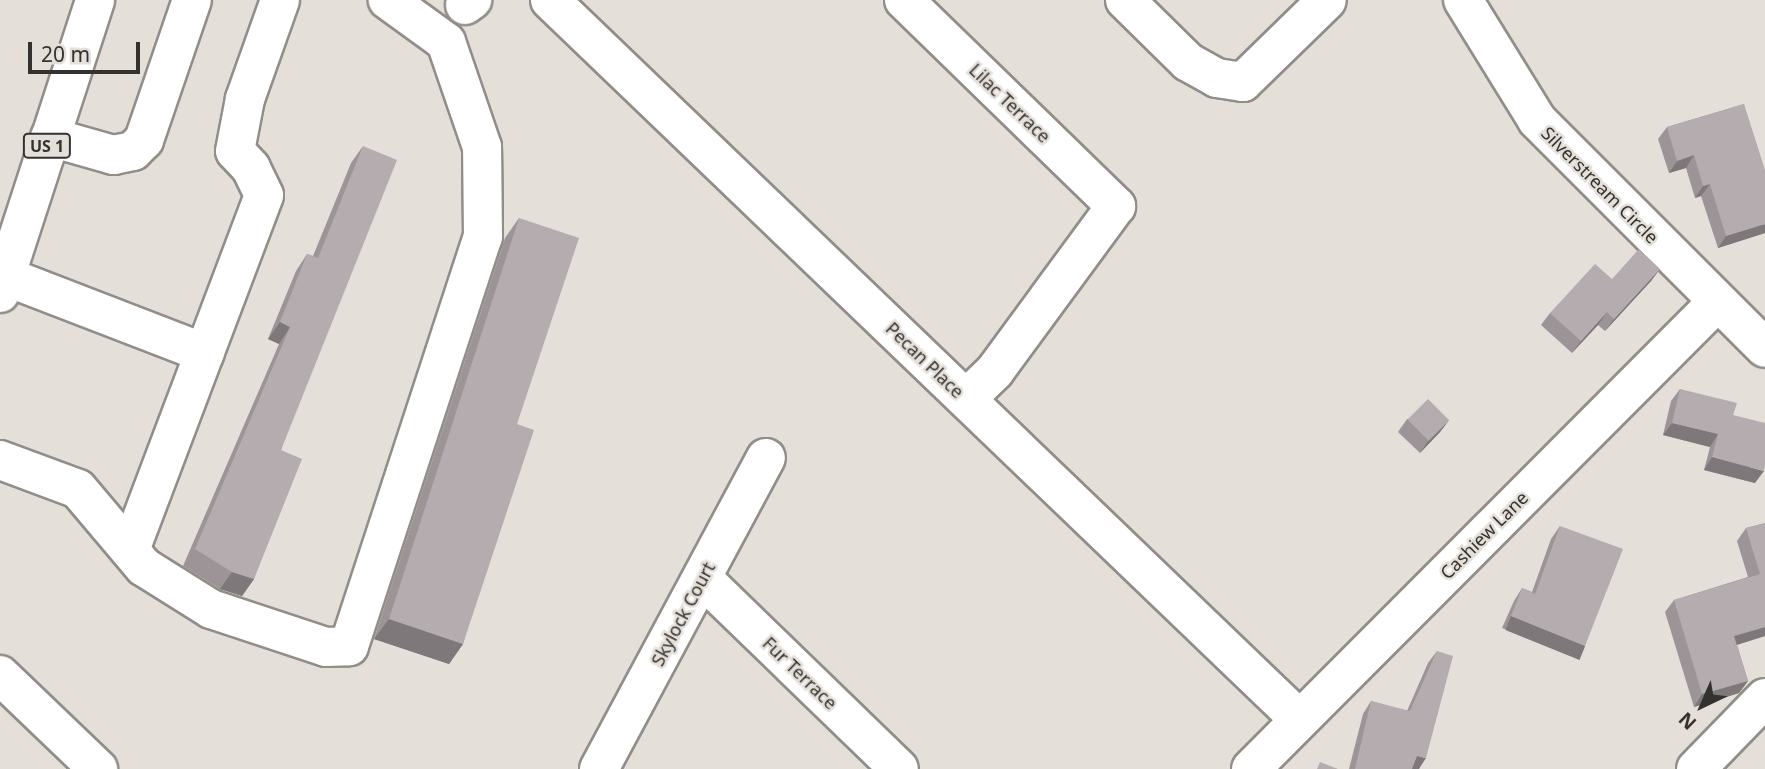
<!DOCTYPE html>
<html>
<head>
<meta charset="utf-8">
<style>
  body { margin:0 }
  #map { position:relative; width:1765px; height:769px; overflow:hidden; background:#e5dfd9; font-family:"Noto Sans",sans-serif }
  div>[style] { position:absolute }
  .roads { filter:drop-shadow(2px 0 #928d87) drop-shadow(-2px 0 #928d87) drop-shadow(0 2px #928d87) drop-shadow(0 -2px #928d87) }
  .minor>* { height:38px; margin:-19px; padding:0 19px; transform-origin:19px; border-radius:19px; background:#fff }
  .major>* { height:38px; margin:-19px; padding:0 19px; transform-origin:19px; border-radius:19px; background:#fff }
  .wall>* { inset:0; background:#9c9496 }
  .shaded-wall>* { inset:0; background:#7f787a; transform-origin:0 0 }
  .building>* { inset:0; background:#b5acaf; transform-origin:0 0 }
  span { translate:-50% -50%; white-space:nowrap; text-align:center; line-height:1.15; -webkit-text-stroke:5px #e5dfd9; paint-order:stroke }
  .shield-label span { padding:2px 5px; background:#e5dfd9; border:2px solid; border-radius:5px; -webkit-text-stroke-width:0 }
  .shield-label { font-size:16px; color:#34322f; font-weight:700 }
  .street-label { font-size:18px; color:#34322f }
  .north { position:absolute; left:1667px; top:671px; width:70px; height:70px; -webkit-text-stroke:5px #e5dfd9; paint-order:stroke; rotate:224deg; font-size:19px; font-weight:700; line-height:28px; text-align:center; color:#34322f }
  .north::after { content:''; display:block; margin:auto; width:24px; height:32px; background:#34322f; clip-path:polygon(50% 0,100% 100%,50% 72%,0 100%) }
  .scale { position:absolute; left:28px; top:42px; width:112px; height:32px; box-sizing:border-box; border:4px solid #34322f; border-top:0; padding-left:9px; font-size:21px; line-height:24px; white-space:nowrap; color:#34322f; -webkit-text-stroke:5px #e5dfd9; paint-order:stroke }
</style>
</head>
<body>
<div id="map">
  <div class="roads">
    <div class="minor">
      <i style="left:550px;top:0;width:1038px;rotate:43.83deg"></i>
      <i style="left:904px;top:0;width:296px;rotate:44.2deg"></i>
      <i style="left:1116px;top:206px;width:205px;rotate:126.3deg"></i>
      <i style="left:995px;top:371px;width:40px;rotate:136deg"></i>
      <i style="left:1125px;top:0;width:88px;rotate:44.5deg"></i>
      <i style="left:1188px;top:62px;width:33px;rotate:29deg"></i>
      <i style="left:1217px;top:78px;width:26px;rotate:9deg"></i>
      <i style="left:1243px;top:82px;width:117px;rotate:-44.3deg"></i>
      <i style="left:1463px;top:0;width:141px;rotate:58.3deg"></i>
      <i style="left:1537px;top:120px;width:322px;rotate:45deg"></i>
      <i style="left:465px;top:5px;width:9px;rotate:-36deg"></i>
      <i style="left:50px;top:137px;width:66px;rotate:15.9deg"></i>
      <i style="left:113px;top:155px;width:20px;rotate:-11deg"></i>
      <i style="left:133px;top:151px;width:16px;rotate:-45deg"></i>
      <i style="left:144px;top:140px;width:148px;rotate:-71.1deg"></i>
      <i style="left:5px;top:276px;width:214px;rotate:21.1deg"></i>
      <i style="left:0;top:460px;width:83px;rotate:20.4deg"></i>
      <i style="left:78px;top:489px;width:102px;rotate:49.8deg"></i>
      <i style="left:144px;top:567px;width:79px;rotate:32.1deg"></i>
      <i style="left:211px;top:609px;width:121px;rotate:18.3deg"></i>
      <i style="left:326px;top:647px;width:23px;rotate:-2deg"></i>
      <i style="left:349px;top:646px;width:430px;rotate:-71.9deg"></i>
      <i style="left:483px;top:237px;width:90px;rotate:-90.6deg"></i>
      <i style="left:482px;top:147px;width:111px;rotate:-108.9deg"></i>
      <i style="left:446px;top:42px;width:72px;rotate:-144.1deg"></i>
      <i style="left:130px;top:550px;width:379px;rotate:-69.3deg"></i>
      <i style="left:264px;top:195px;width:30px;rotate:-116deg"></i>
      <i style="left:251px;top:168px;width:23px;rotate:-133deg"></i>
      <i style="left:235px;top:151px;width:53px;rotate:-79.1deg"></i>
      <i style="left:245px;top:99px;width:105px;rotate:-70.5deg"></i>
      <i style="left:702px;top:578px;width:274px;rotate:44.1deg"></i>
      <i style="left:0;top:675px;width:136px;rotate:43.8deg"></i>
      <i style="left:599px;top:769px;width:353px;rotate:-61.8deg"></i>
      <i style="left:1251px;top:769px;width:660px;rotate:-45.06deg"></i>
      <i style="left:1696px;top:769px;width:99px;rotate:-45.8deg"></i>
    </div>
    <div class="major">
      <i style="left:0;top:293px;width:308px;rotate:-72deg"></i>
    </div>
  </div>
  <div class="wall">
    <i style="clip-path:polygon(1744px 104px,1765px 233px,1718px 248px,1701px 196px,1695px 198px,1686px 168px,1669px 173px,1658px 139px,1667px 127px)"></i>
    <i style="clip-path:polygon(363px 146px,281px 450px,254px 579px,242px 596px,220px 589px,183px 566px,279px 344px,268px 339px,296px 271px,307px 254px,313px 256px,351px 163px)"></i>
    <i style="clip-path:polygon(519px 218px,517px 424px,463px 644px,449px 664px,374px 639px,505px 238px)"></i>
    <i style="clip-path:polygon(1660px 269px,1651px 281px,1605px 331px,1598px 325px,1572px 353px,1541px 325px,1550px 313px,1612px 279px)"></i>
    <i style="clip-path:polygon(1680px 389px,1733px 415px,1755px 483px,1704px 470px,1710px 447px,1663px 435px,1671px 401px)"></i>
    <i style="clip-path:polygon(1407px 419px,1449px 420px,1440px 432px,1420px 453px,1398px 432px)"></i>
    <i style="clip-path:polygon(1765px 523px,1765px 636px,1737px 645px,1748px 681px,1739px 693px,1694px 707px,1665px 612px,1674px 600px,1748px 577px,1737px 541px,1746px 528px)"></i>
    <i style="clip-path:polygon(1560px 526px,1585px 646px,1576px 658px,1502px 628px,1514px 601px,1522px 588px,1532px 592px,1551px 539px)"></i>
    <i style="clip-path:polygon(1437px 651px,1419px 769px,1349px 769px,1363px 714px,1371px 701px,1407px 711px,1428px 663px)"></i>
  </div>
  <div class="shaded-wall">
    <i style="clip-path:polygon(1694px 155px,1686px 168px,1669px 173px,1677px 161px)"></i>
    <i style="clip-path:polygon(1710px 184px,1701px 196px,1695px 198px,1703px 186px)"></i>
    <i style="clip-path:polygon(1765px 224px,1765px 233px,1718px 248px,1726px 236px)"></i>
    <i style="clip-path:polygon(1660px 269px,1651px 281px,1605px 331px,1614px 319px)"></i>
    <i style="clip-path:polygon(1607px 312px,1598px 325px,1572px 353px,1581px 341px)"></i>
    <i style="clip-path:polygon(280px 322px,290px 327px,279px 344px,268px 339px)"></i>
    <i style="clip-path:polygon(1449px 420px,1440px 432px,1420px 453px,1428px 441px)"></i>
    <i style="clip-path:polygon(1672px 423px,1718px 434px,1710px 447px,1663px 435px)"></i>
    <i style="clip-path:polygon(1712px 457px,1764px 471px,1755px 483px,1704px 470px)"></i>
    <i style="clip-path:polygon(232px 572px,254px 579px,242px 596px,220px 589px)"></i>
    <i style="left:1511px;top:616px;width:80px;height:15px;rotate:22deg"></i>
    <i style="clip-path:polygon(389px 619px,463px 644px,449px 664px,374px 639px)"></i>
    <i style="clip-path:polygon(1765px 627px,1765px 636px,1726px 648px,1734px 636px)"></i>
    <i style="clip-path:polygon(1748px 681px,1739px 693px,1694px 707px,1702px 694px)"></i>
    <i style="clip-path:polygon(1417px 756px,1426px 758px,1419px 769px,1411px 769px)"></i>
  </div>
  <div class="building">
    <i style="clip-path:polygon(1744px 104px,1765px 170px,1765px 224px,1726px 236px,1710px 184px,1703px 186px,1694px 155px,1677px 161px,1667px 127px)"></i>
    <i style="clip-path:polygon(363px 146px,397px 160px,281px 450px,302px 459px,254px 579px,232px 572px,195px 549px,290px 327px,280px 322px,307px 254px,318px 258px)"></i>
    <i style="clip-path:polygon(519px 218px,579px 238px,517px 424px,534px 430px,463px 644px,389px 619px)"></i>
    <i style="clip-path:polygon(1639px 249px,1660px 269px,1614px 319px,1607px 312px,1581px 341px,1550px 313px,1595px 264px,1612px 279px)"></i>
    <i style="clip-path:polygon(1680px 389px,1737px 403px,1733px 415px,1765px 423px,1765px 465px,1764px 471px,1712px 457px,1718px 434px,1672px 423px)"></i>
    <i style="left:1428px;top:399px;width:30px;height:29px;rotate:45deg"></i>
    <i style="clip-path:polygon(1765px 523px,1765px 627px,1734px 636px,1748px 681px,1702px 694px,1674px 600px,1760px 574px,1746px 528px)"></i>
    <i style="clip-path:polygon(1560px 526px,1623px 549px,1585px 646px,1511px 616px,1522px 588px,1535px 594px)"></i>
    <i style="clip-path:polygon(1437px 651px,1453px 656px,1426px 758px,1417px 756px,1412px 769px,1355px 769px,1371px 701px,1410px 711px)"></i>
    <i style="clip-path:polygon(1320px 762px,1338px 769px,1317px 769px)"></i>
  </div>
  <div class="shield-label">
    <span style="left:47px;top:146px">US 1</span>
  </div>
  <div class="street-label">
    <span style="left:1010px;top:103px;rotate:44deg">Lilac Terrace</span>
    <span style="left:1600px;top:185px;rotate:45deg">Silverstream Circle</span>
    <span style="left:925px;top:360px;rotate:44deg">Pecan Place</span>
    <span style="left:1484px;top:535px;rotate:-45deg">Cashiew Lane</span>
    <span style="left:683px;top:614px;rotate:-62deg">Skylock Court</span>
    <span style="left:800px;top:673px;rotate:44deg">Fur Terrace</span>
  </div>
  <div class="north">N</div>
  <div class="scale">20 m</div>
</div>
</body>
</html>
